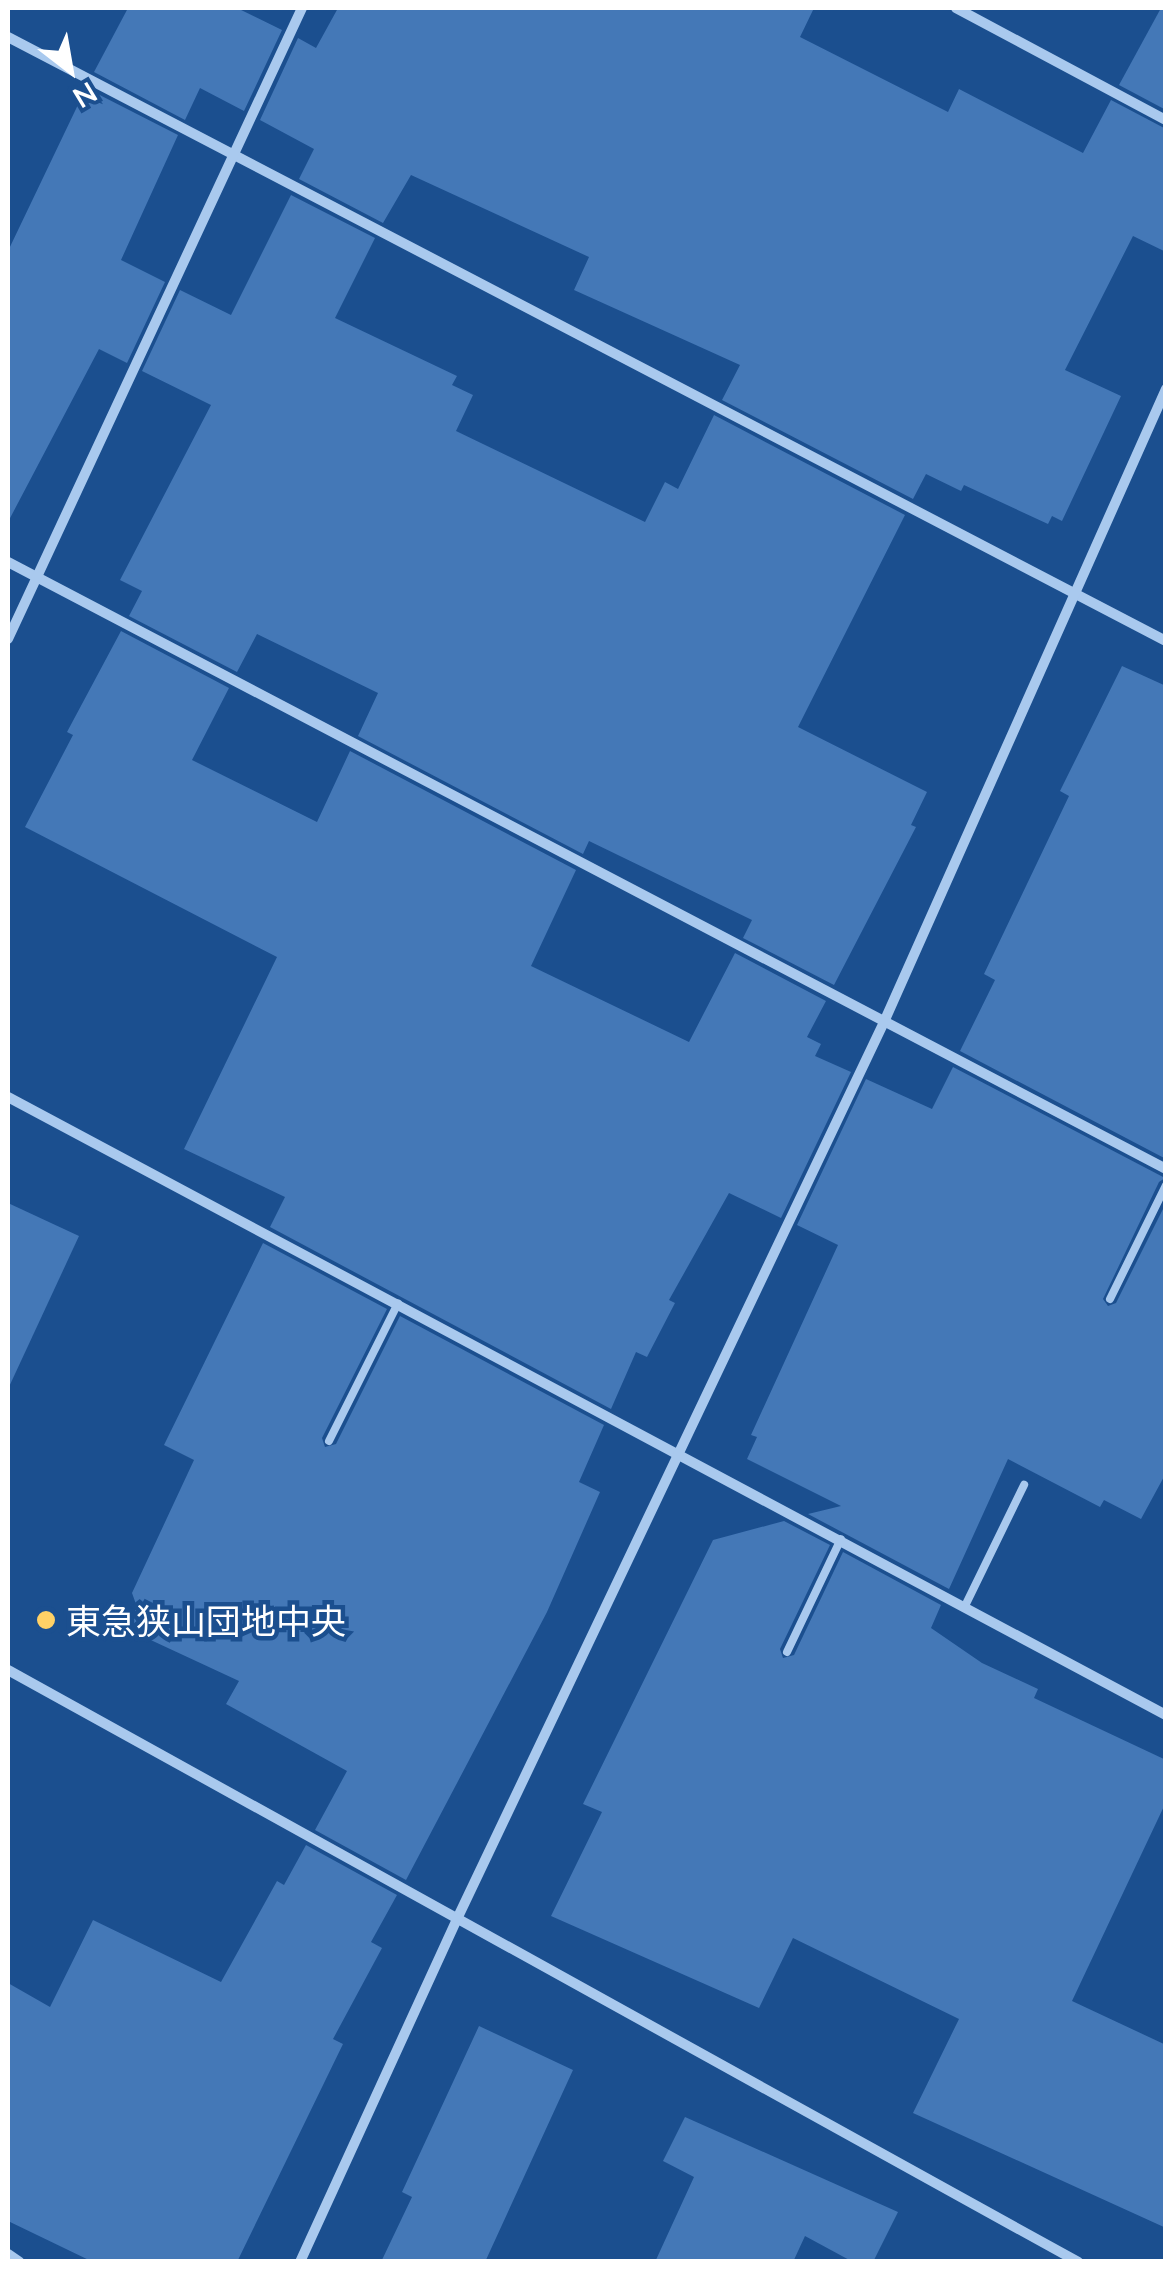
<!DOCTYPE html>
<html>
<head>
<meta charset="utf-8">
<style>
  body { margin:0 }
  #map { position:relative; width:1173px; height:2269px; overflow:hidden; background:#1b4f8f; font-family:Lato,"Noto Sans JP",sans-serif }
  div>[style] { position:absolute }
  .building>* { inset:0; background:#4478b7 }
  .lane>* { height:8px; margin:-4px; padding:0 4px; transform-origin:4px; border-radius:4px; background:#a9c9ee }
  .street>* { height:10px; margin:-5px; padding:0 5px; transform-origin:5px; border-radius:5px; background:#a9c9ee }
  .dots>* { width:28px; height:28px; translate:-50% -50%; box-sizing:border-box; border:5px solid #1b4f8f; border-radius:50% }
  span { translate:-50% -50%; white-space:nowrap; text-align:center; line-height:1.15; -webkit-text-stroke:9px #1b4f8f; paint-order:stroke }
  .poi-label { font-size:35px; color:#fff }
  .left { translate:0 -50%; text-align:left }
  .frame { position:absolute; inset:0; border:10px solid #fff; pointer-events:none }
  .north { position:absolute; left:20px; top:20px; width:100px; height:100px; -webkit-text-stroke:8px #1b4f8f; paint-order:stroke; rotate:149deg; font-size:28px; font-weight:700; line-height:40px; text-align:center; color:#fff }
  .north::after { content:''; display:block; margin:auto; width:35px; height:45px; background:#fff; clip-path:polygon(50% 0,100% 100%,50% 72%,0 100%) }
</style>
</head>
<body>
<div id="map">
  <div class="building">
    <i style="clip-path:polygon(128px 8px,237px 8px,282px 30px,244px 111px,200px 88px,185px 120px,94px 72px)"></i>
    <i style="clip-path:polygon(338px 8px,814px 8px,800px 37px,948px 112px,959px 89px,1083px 153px,1111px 100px,1166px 129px,1166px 252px,1133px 236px,1065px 370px,1121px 396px,1062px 521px,1052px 516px,1048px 524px,964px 485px,961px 491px,926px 474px,913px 499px,722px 400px,740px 365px,574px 290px,589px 257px,411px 175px,383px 223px,299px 179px,314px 149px,260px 120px,298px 38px,316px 48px)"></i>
    <i style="clip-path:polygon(1161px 8px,1166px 8px,1166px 110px,1119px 85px)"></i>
    <i style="clip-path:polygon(86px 88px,178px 135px,121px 260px,165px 282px,127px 363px,99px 349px,8px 522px,8px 251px)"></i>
    <i style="clip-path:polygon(291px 195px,375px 238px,335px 318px,457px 376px,452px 385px,473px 395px,456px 431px,645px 522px,665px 482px,678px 489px,714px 415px,905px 515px,798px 727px,927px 792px,911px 825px,916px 827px,834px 985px,743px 938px,752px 920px,589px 841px,583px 854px,358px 736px,378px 693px,257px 634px,237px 672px,129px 616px,142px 591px,120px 580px,211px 405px,142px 371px,180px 290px,231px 315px)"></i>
    <i style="clip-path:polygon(121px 631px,229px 688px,192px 760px,317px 822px,350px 751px,576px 870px,531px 966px,689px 1042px,735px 953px,826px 1001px,807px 1037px,821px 1044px,815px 1056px,851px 1072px,781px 1218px,729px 1193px,669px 1300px,675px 1303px,647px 1357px,636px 1352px,611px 1409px,270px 1227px,285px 1197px,184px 1149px,277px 957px,25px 827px,73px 735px,67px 732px)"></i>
    <i style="clip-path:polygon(1122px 666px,1166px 686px,1166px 1159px,960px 1051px,995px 980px,984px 974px,1069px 796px,1060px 791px)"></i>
    <i style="clip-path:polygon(953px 1067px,1165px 1178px,1159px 1182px,1103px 1299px,1108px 1306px,1116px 1303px,1166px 1203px,1166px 1473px,1141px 1519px,1104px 1500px,1100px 1507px,1008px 1459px,949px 1589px,808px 1514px,841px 1506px,747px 1459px,757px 1437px,751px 1435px,838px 1245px,797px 1225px,866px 1079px,932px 1109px)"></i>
    <i style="clip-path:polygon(8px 1203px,79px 1236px,8px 1389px)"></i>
    <i style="clip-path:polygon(263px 1243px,387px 1309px,322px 1438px,325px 1447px,336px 1444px,400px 1316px,604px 1425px,579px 1482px,600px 1492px,547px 1612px,406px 1880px,315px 1830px,347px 1771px,226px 1704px,239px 1681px,127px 1629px,137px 1607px,132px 1593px,194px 1460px,164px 1445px)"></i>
    <i style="clip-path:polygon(784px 1521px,830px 1545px,780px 1649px,783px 1658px,794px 1655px,843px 1552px,941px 1605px,931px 1628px,982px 1663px,1038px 1689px,1034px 1698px,1166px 1760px,1166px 1802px,1072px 2001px,1166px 2045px,1166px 2228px,913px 2113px,959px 2019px,793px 1938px,759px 2008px,551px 1916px,602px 1812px,583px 1804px,713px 1540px)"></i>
    <i style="clip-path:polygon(306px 1845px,397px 1895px,371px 1942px,382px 1948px,333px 2039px,343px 2044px,237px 2262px,93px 2262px,8px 2221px,8px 1983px,50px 2007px,93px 1920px,221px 1982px,277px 1881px,284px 1885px)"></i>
    <i style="clip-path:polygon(479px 2026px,573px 2070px,485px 2262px,381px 2262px,412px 2197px,402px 2192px)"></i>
    <i style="clip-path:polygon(685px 2117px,898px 2212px,873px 2262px,853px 2262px,805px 2236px,793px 2262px,655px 2262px,694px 2177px,663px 2161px)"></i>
  </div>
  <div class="lane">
    <i style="left:1110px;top:1299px;width:127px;rotate:-63.8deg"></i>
    <i style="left:329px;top:1441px;width:154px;rotate:-63.4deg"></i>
    <i style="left:965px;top:1606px;width:135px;rotate:-64deg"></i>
    <i style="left:787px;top:1652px;width:125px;rotate:-64.5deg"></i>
  </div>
  <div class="street">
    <i style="left:956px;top:8px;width:238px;rotate:28.1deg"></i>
    <i style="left:8px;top:37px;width:1306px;rotate:27.55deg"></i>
    <i style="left:8px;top:562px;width:1307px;rotate:27.66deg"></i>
    <i style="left:8px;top:639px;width:696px;rotate:-65.02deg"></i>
    <i style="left:8px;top:1097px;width:1313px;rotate:28.09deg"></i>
    <i style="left:8px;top:1670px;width:1223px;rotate:28.95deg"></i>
    <i style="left:8px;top:2254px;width:14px;rotate:34deg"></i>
    <i style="left:300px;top:2262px;width:377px;rotate:-65.4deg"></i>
    <i style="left:457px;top:1919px;width:993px;rotate:-64.54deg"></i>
    <i style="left:884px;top:1022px;width:693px;rotate:-65.99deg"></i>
  </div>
  <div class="dots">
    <i style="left:46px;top:1620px;background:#ffd166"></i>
  </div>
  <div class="poi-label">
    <span class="left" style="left:66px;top:1620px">東急狭山団地中央</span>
  </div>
  <div class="frame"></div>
  <div class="north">N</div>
</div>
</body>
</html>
